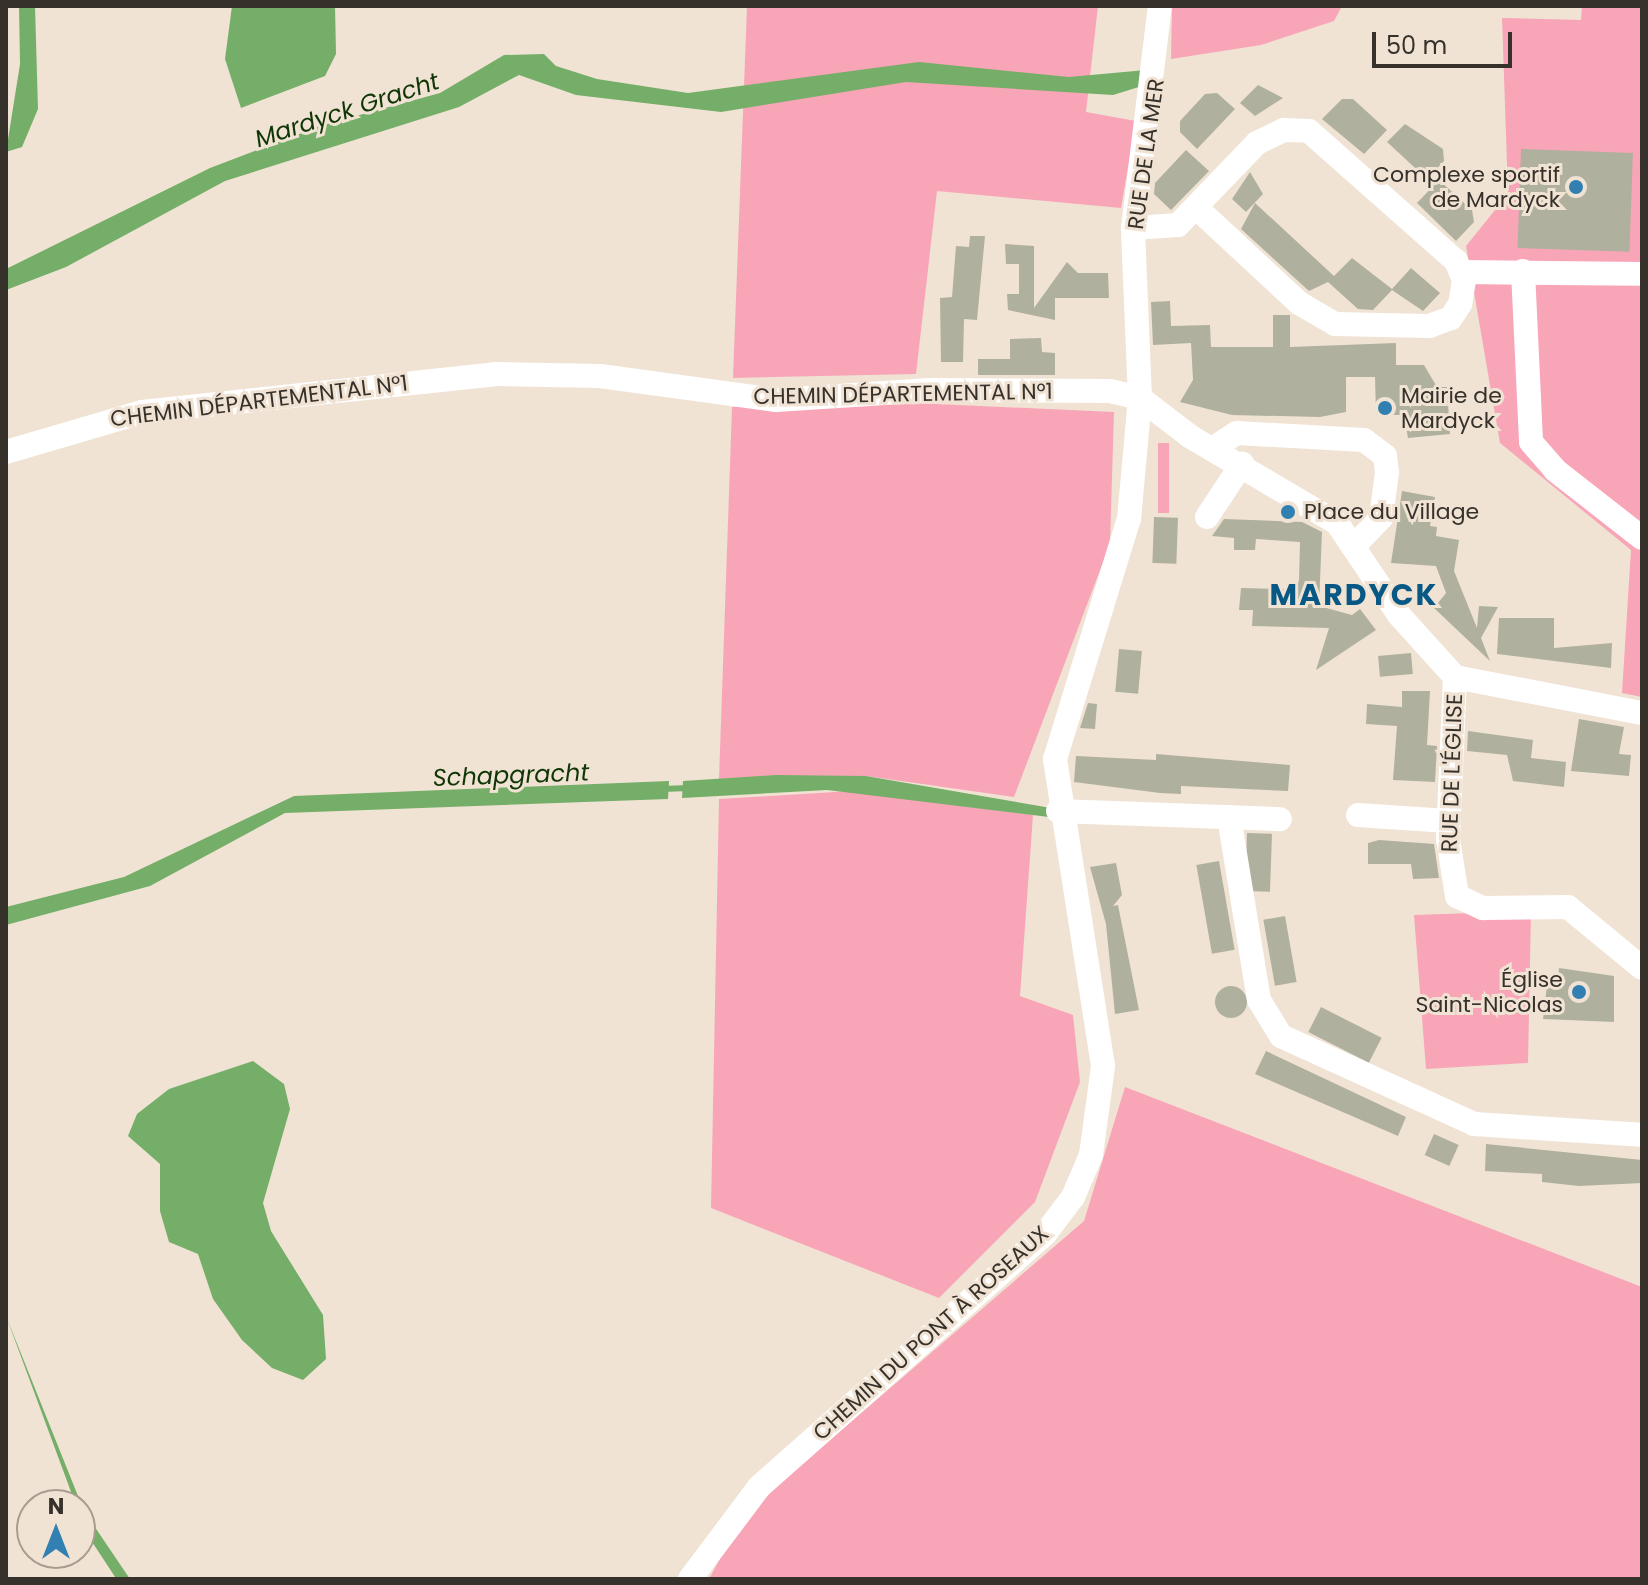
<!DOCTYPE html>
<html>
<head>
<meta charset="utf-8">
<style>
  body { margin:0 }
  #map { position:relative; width:1648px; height:1585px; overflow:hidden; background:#f0e3d4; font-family:Poppins,sans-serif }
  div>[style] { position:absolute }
  .green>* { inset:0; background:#f9a5b8; transform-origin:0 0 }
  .water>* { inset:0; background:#75ae68 }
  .stream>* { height:6px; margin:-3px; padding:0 3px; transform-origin:3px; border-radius:3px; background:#75ae68 }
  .building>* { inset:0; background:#b0b09e; transform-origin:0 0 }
  .round { border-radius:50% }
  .minor>* { height:24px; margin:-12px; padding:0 12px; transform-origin:12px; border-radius:12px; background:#fff }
  .dots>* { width:22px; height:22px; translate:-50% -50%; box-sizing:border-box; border:4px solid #f0e3d4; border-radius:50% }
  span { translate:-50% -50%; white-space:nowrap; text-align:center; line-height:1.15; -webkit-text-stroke:6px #f0e3d4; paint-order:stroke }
  .street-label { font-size:22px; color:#36312b }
  .poi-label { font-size:22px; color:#36312b }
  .right { translate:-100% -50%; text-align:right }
  .left { translate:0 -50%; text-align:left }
  .water-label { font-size:24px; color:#0f3604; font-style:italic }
  .district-label { font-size:30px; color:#085885; font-weight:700; letter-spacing:2px }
  .frame { position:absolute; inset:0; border:8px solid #36312b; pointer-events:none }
  .north { position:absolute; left:16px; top:1489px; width:80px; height:80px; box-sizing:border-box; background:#f0e3d4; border:2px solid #a69c90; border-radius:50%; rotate:0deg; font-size:22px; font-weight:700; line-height:32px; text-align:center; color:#36312b }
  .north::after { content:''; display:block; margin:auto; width:28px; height:36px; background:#327fb2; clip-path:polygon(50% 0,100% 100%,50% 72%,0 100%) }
  .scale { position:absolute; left:1372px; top:32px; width:140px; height:36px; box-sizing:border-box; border:4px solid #36312b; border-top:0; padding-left:10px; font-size:24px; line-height:28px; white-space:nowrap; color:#36312b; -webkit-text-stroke:6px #f0e3d4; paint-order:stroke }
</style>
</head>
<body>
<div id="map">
  <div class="green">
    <i style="clip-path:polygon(747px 6px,1098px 6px,1086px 112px,1136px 121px,1121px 208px,937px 191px,916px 374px,733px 378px)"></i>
    <i style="clip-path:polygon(1172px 6px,1342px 6px,1334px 21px,1261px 45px,1171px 59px)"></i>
    <i style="clip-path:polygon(1582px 6px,1642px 6px,1642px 697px,1622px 693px,1631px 550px,1500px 443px,1466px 246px,1508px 194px,1502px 18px,1581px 20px)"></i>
    <i style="clip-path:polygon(915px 403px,1114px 412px,1110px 544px,1014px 797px,866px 776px,719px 779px,732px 407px)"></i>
    <i style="left:1158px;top:443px;width:11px;height:70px"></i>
    <i style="clip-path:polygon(851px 791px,1033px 815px,1020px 996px,1073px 1015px,1080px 1082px,1035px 1202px,939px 1298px,711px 1208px,719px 799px)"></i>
    <i style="clip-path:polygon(1531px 911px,1528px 1063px,1426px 1069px,1414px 915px)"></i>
    <i style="clip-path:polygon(1125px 1087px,1642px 1287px,1642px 1579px,709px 1579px,744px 1514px,1084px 1221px)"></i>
  </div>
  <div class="water">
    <i style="clip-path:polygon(19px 6px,35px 6px,38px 109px,22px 147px,6px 152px,20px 64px)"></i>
    <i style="clip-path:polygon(232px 6px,335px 6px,336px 54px,325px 76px,241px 108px,225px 59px)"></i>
    <i style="clip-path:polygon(544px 54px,556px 66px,597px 79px,688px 93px,919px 62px,1069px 77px,1146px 70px,1142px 86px,1113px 95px,906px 82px,721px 112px,576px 95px,519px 75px,459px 107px,225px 181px,66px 267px,6px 290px,6px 269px,210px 168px,323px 125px,440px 93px,504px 55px)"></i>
    <i style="clip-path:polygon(776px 775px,866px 776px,1051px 808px,1049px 817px,827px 790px,682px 798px,683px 781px)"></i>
    <i style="clip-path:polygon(669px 781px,668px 799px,285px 813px,150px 886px,6px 925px,6px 907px,124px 877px,294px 796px)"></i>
    <i style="clip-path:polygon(253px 1061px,284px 1084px,290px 1109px,263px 1203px,271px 1231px,323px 1315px,326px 1359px,303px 1380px,272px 1368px,242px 1340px,213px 1299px,198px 1254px,169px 1242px,160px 1211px,160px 1164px,128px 1136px,137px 1114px,169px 1089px)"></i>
    <i style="clip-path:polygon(6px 1316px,84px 1511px,130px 1579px,120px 1579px,87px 1535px)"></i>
  </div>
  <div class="stream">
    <i style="left:661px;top:789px;width:29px;rotate:-2deg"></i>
    <i style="left:80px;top:1518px;width:73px;rotate:56.7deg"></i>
  </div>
  <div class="building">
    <i style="clip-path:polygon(1258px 85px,1283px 98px,1255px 116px,1240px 103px)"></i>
    <i style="clip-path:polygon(1217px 93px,1235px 109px,1197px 149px,1180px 132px,1180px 121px,1205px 94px)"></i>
    <i style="clip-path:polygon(1342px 99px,1353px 99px,1387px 130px,1364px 154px,1322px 119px)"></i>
    <i style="clip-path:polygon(1405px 124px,1443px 149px,1444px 161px,1427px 179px,1387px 142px)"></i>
    <i style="left:1521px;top:149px;width:112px;height:99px;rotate:2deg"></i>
    <i style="clip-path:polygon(1186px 150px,1209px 171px,1171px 210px,1154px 194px,1155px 183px)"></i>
    <i style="clip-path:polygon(1250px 172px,1263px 194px,1246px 212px,1232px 199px)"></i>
    <i style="clip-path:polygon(1439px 180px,1472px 210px,1474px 222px,1456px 241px,1417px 203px)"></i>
    <i style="clip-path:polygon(1255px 203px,1334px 276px,1352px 258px,1392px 289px,1411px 268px,1440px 293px,1423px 311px,1392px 290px,1373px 310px,1358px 309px,1328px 282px,1309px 291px,1241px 229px)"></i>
    <i style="clip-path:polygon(970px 236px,985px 236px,977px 320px,964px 319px,963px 362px,941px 362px,940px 298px,952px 297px,956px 246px,969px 247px)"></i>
    <i style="clip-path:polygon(1005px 244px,1034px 246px,1034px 308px,1067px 262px,1078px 273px,1108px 273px,1109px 298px,1055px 298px,1055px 320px,1008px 310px,1007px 294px,1019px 294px,1019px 264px,1006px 264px)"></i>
    <i style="clip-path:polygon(1170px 301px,1171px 326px,1210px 325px,1211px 347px,1273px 347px,1273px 315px,1290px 315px,1290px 347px,1396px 343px,1396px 365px,1424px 365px,1437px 387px,1447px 387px,1450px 434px,1408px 438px,1404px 415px,1376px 415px,1375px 377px,1346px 377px,1346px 412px,1320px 417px,1232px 415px,1180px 402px,1193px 380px,1191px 343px,1153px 345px,1151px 302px)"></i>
    <i style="clip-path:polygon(1041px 338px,1042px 352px,1055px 353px,1055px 375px,978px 375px,978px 359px,1010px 359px,1010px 339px)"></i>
    <i style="clip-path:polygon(1402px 491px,1435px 497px,1430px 526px,1437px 527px,1436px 536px,1459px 540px,1454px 571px,1477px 628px,1479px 606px,1498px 607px,1481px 638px,1490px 661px,1434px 608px,1446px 593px,1436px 566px,1391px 563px)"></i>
    <i style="left:1154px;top:517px;width:24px;height:46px;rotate:2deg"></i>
    <i style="clip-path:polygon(1224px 519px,1302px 522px,1322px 532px,1319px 606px,1352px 615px,1360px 609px,1376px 630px,1316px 670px,1329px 628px,1252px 626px,1253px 610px,1239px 610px,1241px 588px,1289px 589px,1299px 581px,1300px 542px,1256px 539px,1255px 550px,1234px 550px,1234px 538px,1212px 536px)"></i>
    <i style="clip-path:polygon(1499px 618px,1554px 618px,1554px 648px,1612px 643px,1611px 668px,1497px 654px)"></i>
    <i style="left:1119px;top:649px;width:23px;height:43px;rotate:5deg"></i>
    <i style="left:1411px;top:653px;width:21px;height:33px;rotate:85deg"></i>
    <i style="clip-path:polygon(1402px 691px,1430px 691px,1427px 745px,1437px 746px,1435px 782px,1393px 780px,1397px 726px,1366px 724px,1367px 704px,1402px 707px)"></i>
    <i style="clip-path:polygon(1088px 703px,1097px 704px,1095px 729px,1080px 728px)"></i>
    <i style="clip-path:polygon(1579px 719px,1624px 727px,1619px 754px,1631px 755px,1629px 776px,1571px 771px)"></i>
    <i style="clip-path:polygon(1468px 731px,1533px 740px,1531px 758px,1566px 762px,1564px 787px,1513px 781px,1507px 755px,1467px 751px)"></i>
    <i style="clip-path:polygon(1156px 754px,1290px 765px,1288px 791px,1181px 786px,1181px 794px,1160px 793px,1074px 782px,1076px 756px,1156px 760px)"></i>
    <i style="left:1247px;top:833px;width:25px;height:58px;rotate:2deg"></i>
    <i style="clip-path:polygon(1379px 840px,1434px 844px,1439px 878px,1413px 879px,1411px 864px,1368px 864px,1368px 843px)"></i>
    <i style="left:1219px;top:861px;width:90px;height:23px;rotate:80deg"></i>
    <i style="clip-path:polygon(1116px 863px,1122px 895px,1113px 906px,1118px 905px,1139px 1010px,1115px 1014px,1106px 924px,1090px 867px)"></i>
    <i style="left:1285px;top:916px;width:67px;height:22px;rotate:80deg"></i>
    <i style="clip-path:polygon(1559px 968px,1614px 976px,1614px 1022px,1543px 1019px,1548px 976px,1558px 977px)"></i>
    <i class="round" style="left:1215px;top:986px;width:32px;height:32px"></i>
    <i style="left:1321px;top:1007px;width:68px;height:28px;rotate:27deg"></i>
    <i style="clip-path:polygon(1266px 1051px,1406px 1117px,1398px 1136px,1255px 1074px)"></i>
    <i style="left:1434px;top:1134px;width:27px;height:23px;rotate:24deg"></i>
    <i style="clip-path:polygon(1486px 1144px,1642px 1160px,1642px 1183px,1579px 1186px,1542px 1182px,1542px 1174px,1485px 1171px)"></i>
  </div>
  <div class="minor">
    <i style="left:1133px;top:228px;width:45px;rotate:-3.8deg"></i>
    <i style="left:1178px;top:225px;width:114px;rotate:-46.1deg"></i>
    <i style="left:1257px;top:143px;width:30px;rotate:-26deg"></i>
    <i style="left:1284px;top:130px;width:25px;rotate:2deg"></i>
    <i style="left:1309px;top:131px;width:196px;rotate:41.5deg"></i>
    <i style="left:1456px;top:261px;width:21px;rotate:67deg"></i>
    <i style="left:1464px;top:280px;width:24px;rotate:99deg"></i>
    <i style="left:1460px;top:304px;width:17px;rotate:123deg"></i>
    <i style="left:1451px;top:318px;width:23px;rotate:160deg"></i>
    <i style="left:1429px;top:326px;width:94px;rotate:-178.8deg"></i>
    <i style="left:1335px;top:324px;width:42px;rotate:-149.7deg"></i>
    <i style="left:1299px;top:303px;width:137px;rotate:-137.1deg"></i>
    <i style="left:1523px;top:271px;width:171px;rotate:87.3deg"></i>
    <i style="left:1531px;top:442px;width:37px;rotate:49deg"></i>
    <i style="left:1555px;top:470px;width:110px;rotate:38deg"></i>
    <i style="left:1463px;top:272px;width:179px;rotate:0.6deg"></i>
    <i style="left:1212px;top:449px;width:30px;rotate:-33deg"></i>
    <i style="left:1237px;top:433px;width:127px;rotate:3.2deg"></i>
    <i style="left:1364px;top:440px;width:26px;rotate:37deg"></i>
    <i style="left:1385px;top:456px;width:16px;rotate:83deg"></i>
    <i style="left:1387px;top:472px;width:46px;rotate:97.4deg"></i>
    <i style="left:1381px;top:518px;width:36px;rotate:134deg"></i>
    <i style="left:6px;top:452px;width:142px;rotate:-16.4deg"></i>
    <i style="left:142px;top:412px;width:355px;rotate:-6.1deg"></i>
    <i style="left:495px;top:374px;width:105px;rotate:1.1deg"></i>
    <i style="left:600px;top:376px;width:178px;rotate:7.8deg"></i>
    <i style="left:776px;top:400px;width:155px;rotate:-3.7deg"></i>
    <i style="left:931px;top:390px;width:179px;rotate:0.3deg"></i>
    <i style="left:1110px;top:391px;width:31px;rotate:13deg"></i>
    <i style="left:1140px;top:398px;width:64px;rotate:37.4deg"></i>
    <i style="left:1191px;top:437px;width:169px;rotate:30.5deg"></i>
    <i style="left:1337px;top:523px;width:111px;rotate:56deg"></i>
    <i style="left:1399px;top:615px;width:84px;rotate:47.9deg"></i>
    <i style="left:1455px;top:677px;width:190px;rotate:10.9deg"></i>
    <i style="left:1207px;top:517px;width:64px;rotate:-56.6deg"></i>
    <i style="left:1455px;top:677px;width:162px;rotate:92.5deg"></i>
    <i style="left:1448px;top:839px;width:58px;rotate:81deg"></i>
    <i style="left:1457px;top:896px;width:29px;rotate:25deg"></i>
    <i style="left:1483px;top:908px;width:85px;rotate:-0.7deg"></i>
    <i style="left:1568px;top:907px;width:96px;rotate:39.5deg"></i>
    <i style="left:1058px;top:811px;width:222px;rotate:2.1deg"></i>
    <i style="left:1358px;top:815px;width:90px;rotate:3.8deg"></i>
    <i style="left:1229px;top:817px;width:185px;rotate:80.7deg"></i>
    <i style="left:1259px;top:1000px;width:42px;rotate:58.6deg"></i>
    <i style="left:1281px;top:1036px;width:212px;rotate:24.5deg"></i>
    <i style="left:1474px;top:1124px;width:168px;rotate:3.7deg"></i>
    <i style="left:690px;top:1579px;width:115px;rotate:-53.1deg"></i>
    <i style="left:759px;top:1487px;width:382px;rotate:-41.5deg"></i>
    <i style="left:1045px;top:1234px;width:46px;rotate:-52.9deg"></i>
    <i style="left:1073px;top:1197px;width:46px;rotate:-66.8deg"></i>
    <i style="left:1091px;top:1155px;width:90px;rotate:-82.3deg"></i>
    <i style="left:1103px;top:1066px;width:311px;rotate:-98.9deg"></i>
    <i style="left:1055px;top:759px;width:251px;rotate:-72.9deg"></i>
    <i style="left:1129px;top:519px;width:121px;rotate:-84.8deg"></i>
    <i style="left:1140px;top:398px;width:170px;rotate:-92.4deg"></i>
    <i style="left:1133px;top:228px;width:224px;rotate:-83.1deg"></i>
  </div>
  <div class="dots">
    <i style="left:1576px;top:187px;background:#327fb2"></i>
    <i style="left:1385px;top:408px;background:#327fb2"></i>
    <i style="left:1288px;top:512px;background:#327fb2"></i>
    <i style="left:1579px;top:992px;background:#327fb2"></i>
  </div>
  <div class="street-label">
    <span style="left:1146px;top:154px;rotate:-82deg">RUE DE LA MER</span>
    <span style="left:903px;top:394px;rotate:-1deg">CHEMIN DÉPARTEMENTAL N°1</span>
    <span style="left:259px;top:401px;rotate:-7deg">CHEMIN DÉPARTEMENTAL N°1</span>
    <span style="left:1452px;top:773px;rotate:-88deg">RUE DE L'ÉGLISE</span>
    <span style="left:931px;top:1333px;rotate:-42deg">CHEMIN DU PONT À ROSEAUX</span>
  </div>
  <div class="poi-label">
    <span class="right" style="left:1560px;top:187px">Complexe sportif<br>de Mardyck</span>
    <span class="left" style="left:1401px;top:408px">Mairie de<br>Mardyck</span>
    <span class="left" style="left:1304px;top:512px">Place du Village</span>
    <span class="right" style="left:1563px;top:992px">Église<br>Saint-Nicolas</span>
  </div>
  <div class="water-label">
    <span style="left:347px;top:110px;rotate:-18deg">Mardyck Gracht</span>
    <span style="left:511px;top:775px;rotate:-2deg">Schapgracht</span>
  </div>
  <div class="district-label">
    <span style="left:1354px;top:595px">MARDYCK</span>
  </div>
  <div class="frame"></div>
  <div class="north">N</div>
  <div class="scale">50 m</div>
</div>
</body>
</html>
